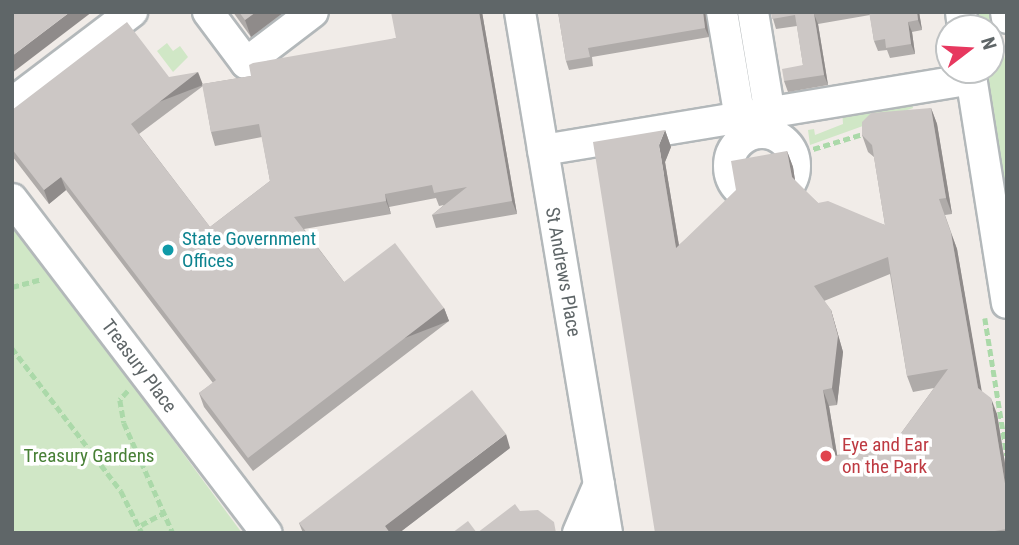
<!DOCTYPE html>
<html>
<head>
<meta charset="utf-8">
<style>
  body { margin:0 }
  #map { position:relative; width:1019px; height:545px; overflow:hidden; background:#f1ece8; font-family:"Roboto Condensed",sans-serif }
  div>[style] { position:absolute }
  .green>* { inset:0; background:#d0e7c6 }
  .path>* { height:4.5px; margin-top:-2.25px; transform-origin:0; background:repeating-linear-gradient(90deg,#abd9a9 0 7px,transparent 0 10.5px) }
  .roads { filter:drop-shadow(2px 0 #b3b8ba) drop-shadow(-2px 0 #b3b8ba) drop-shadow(0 2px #b3b8ba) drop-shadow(0 -2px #b3b8ba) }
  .minor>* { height:30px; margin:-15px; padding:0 15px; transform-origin:15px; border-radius:15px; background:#fff }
  .minor>.ring { margin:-15px; padding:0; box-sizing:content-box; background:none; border:30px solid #fff; border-radius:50% }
  .wall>* { inset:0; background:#afaba9 }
  .shaded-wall>* { inset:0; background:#8f8b8a; transform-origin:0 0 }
  .building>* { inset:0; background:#ccc7c5 }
  .dots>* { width:19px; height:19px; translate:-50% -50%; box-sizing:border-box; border:4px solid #fff; border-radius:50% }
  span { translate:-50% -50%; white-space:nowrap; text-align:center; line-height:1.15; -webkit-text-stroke:7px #fff; paint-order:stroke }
  .culture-label { font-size:19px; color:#0d838f }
  .left { translate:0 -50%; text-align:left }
  .street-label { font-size:19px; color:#5f6668 }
  .health-label { font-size:19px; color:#be3a42 }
  .park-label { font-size:19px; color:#488036 }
  .frame { position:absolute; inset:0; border:14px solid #5f6668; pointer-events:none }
  .north { position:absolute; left:935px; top:14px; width:70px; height:70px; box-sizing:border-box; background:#fff; border:2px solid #bfc2c3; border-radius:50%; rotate:73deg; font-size:19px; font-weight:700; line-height:28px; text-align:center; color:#5f6668 }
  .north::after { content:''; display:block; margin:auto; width:24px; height:32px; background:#e7385f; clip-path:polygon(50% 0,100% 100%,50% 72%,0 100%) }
</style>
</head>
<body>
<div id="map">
  <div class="green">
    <i style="clip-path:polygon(974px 12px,997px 12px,1007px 72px,1007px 213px,983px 70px,991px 70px,991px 28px,976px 28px)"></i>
    <i style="clip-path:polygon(167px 43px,173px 51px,180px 46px,188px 57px,173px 72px,157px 51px)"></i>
    <i style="clip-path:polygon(911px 97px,913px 108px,810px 145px,808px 130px,814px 129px,815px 135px,843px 124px,842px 109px)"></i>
    <i style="clip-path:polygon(12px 222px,242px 533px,12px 533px)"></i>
  </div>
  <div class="path">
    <i style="left:793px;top:155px;width:76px;rotate:-16.8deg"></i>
    <i style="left:12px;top:287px;width:31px;rotate:-15deg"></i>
    <i style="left:985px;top:318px;width:139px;rotate:80.9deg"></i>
    <i style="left:12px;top:348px;width:180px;rotate:52.7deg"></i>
    <i style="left:121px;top:491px;width:47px;rotate:63.4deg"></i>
    <i style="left:128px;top:391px;width:12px;rotate:132deg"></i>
    <i style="left:120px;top:400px;width:23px;rotate:80deg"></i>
    <i style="left:124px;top:423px;width:120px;rotate:66deg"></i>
    <i style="left:141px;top:525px;width:26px;rotate:-28deg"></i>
  </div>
  <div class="roads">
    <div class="minor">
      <i style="left:208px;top:12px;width:64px;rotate:53.3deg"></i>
      <i style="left:246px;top:63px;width:84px;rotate:-37.3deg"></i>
      <i style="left:520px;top:12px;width:528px;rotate:80.52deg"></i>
      <i style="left:722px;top:12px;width:126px;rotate:80.4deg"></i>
      <i style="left:753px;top:12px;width:123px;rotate:80.6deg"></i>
      <i style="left:961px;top:12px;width:16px;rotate:83deg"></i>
      <i style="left:1006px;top:12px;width:6px;rotate:81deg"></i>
      <i style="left:970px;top:70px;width:236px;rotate:81deg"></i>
      <i style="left:12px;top:103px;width:151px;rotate:-37.2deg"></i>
      <i class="ring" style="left:729px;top:133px;width:36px;height:36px"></i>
      <i style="left:543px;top:150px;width:434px;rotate:-9.4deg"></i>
      <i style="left:12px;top:199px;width:420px;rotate:52.7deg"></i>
      <i style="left:578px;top:533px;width:53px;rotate:-66.8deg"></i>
    </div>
  </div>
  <div class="wall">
    <i style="clip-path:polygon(233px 12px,284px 12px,251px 37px)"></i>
    <i style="clip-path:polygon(evenodd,482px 12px,517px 214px,436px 228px,432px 215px,444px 205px,439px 206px,436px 198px,389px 207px,391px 214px,304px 229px,344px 282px,444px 308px,449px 321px,253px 471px,204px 407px,199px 393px,213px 383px,66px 190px,49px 204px,12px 156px,12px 110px,169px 77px,203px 84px,251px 76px,396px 38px,482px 12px,203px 86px,211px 132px,215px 146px,262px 137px,270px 181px,210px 227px,139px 134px,203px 86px)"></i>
    <i style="clip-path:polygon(558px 12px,705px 12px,709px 37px,592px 57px,593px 66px,569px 70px,566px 61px)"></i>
    <i style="clip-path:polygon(771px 12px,919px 12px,922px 30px,912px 32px,915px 54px,890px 58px,887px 50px,878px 51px,874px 41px,870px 15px,818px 24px,828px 85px,788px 92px,784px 81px,803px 65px,797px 26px,776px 29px)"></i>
    <i style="clip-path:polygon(evenodd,931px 108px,937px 124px,952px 214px,945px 215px,957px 249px,981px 391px,997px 414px,1007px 476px,1007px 533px,655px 533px,665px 130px,671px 147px,665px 162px,679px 245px,787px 151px,793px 167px,795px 181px,818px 203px,885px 225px,874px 157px,868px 152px,862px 135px,931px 108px,890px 274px,907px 376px,913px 392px,934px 388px,891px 447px,837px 455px,829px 406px,837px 405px,843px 352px,831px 310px,824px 301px,890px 274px)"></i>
    <i style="clip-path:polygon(510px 448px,399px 533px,303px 533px,299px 523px)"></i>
  </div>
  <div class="shaded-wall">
    <i style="clip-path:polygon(70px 12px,92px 12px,12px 73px,12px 56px)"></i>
    <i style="clip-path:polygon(256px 12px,284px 12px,251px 37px,245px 20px)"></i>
    <i style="clip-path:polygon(479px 12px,482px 12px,517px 214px,512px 201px)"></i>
    <i style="clip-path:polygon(703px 12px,705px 12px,709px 37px,705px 28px)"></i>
    <i style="clip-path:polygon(917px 12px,919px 12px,922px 30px,918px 20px)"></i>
    <i style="clip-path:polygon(814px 14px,818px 24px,828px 85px,824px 75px)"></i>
    <i style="clip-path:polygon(908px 22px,912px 32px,915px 54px,911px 44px)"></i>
    <i style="left:198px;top:72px;width:14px;height:85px;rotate:69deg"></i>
    <i style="clip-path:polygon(931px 108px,937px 124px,952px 214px,946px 198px)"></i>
    <i style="clip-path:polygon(665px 130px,671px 147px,665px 162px,682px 264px,676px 248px,659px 145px)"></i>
    <i style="clip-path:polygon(787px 151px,793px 167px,797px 193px,792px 177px)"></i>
    <i style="clip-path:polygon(61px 177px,66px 190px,49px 204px,44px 190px)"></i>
    <i style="clip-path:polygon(385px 194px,389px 207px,391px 214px,386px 201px)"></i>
    <i style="clip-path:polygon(951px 233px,957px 249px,984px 404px,978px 388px)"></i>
    <i style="left:444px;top:308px;width:14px;height:247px;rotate:69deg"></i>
    <i style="clip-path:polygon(831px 310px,843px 352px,837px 405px,832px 388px)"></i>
    <i style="clip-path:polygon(823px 390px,829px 406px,840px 472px,834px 456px)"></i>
    <i style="clip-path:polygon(991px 398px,997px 414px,1007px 476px,1007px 496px)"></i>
    <i style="clip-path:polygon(506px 434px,510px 448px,399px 533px,388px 533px,385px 526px)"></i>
  </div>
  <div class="building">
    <i style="clip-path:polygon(12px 12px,70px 12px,12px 56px)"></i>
    <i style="clip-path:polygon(239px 12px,256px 12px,245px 20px)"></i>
    <i style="clip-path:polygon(391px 12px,479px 12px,512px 201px,432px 215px,467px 187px,434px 193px,432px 185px,385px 194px,386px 201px,294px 217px,344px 282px,395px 243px,444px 308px,248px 458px,199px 393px,216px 380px,61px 177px,44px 190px,12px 149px,12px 110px,127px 22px,169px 77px,198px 72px,131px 124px,210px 227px,270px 181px,259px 124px,211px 132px,202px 84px,251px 76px,249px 65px,253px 63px,396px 38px)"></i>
    <i style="clip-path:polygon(558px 12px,703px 12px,705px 28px,588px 48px,590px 57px,566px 61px)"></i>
    <i style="clip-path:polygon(771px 12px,824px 12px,814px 14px,824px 75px,784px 81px,782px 69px,803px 65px,795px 15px,772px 19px)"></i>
    <i style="clip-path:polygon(869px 12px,917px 12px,918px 20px,908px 22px,911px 44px,886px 48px,885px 39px,874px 41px)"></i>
    <i style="clip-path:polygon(evenodd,931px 108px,946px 198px,939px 199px,951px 233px,978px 388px,991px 398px,1007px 496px,1007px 529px,983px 533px,655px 533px,593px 142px,665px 130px,659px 145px,676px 248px,736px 190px,731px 161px,787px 151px,792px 177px,818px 203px,828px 201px,885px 225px,872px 145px,862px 135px,862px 122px,871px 113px,931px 108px,888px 257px,907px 376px,948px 369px,891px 447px,834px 456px,823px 390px,832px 388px,838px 336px,831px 310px,814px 286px,888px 257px)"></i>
    <i style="clip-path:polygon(472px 390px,506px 434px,385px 526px,390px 533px,307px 533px,299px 523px)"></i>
    <i style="clip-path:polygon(515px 504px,520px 511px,538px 510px,554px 522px,556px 533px,477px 533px)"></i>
    <i style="clip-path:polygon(468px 521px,477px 533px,452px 533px)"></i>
  </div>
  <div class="dots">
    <i style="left:168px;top:250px;background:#0f9aa8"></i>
    <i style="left:826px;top:456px;background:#e0444e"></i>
  </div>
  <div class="culture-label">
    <span class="left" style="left:182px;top:250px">State Government<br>Offices</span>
  </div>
  <div class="street-label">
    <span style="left:563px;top:272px;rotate:80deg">St Andrews Place</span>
    <span style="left:139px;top:366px;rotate:53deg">Treasury Place</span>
  </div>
  <div class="health-label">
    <span class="left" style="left:842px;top:456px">Eye and Ear<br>on the Park</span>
  </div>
  <div class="park-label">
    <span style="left:89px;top:456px">Treasury Gardens</span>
  </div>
  <div class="frame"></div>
  <div class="north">N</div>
</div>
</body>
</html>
